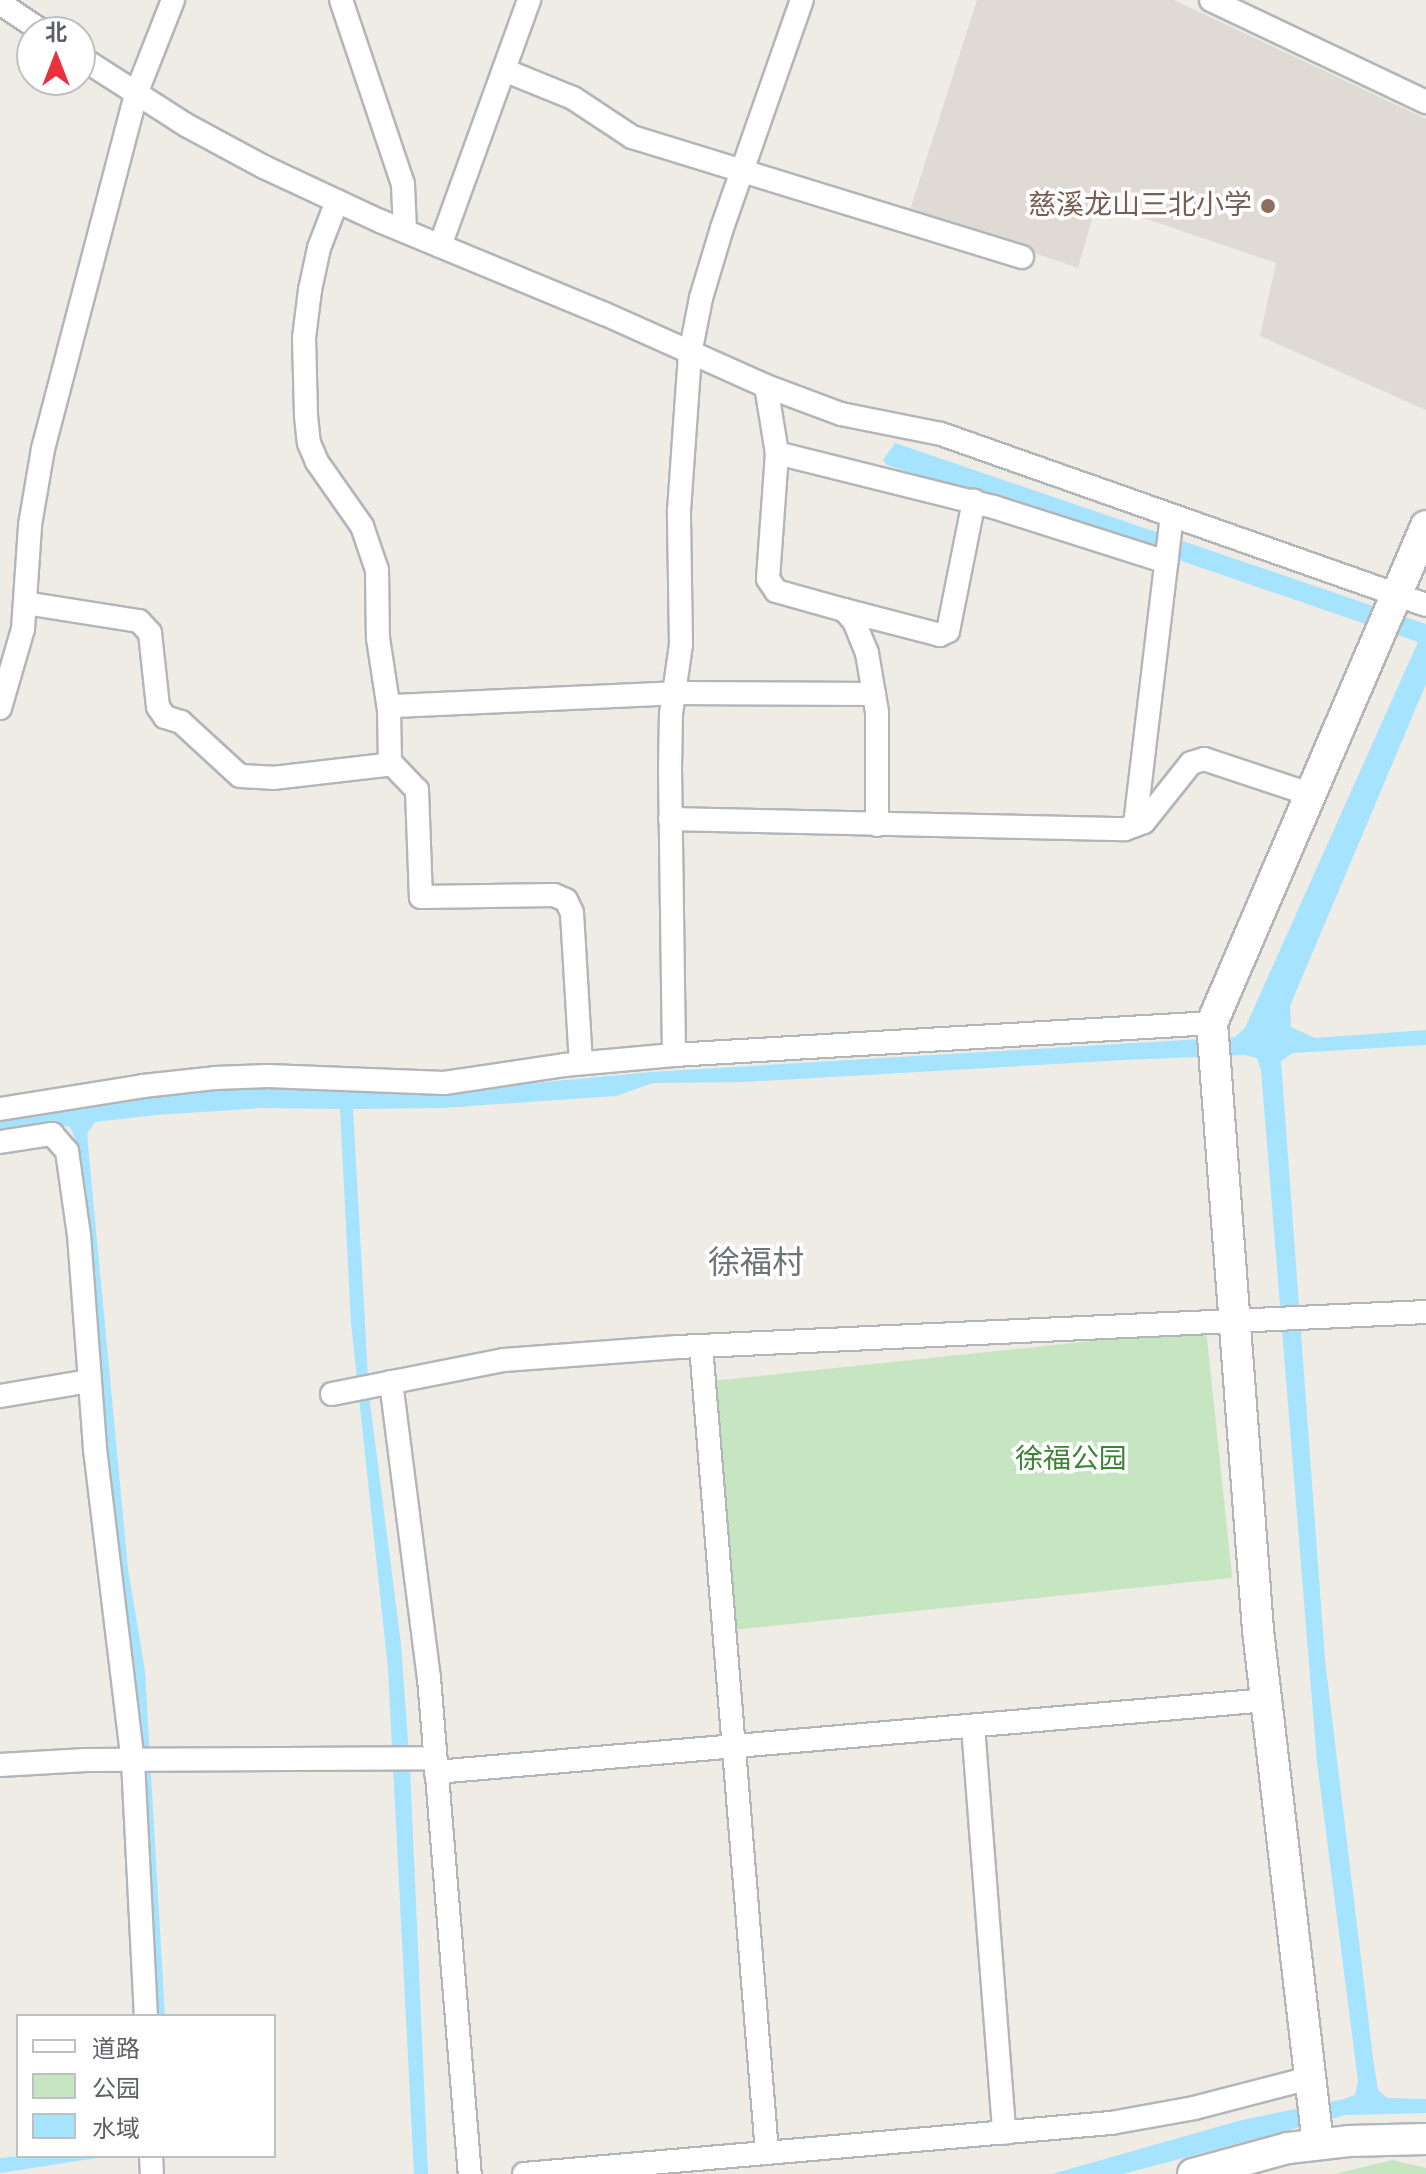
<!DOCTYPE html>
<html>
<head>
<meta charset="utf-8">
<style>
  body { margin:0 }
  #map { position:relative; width:1426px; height:2174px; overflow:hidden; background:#efebe5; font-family:"Sofia Sans Condensed","Noto Sans SC",sans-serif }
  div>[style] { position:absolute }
  .education>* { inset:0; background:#dfdad3 }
  .green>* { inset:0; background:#c6e6c1; transform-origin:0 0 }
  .water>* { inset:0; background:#a5e3fe }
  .roads { filter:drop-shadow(2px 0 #b2b6b9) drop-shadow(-2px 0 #b2b6b9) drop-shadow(0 2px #b2b6b9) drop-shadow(0 -2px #b2b6b9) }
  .street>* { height:22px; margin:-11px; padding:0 11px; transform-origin:11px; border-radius:11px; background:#fff }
  .secondary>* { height:30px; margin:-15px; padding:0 15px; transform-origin:15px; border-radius:15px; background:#fff }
  .dots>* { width:22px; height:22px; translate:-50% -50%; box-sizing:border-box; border:4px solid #fff; border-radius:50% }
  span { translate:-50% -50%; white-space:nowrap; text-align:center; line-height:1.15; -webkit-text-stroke:7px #fff; paint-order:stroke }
  .education-label { font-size:28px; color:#785e54 }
  .right { translate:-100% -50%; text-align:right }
  .park-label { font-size:28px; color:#3c8335 }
  .quarter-label { font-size:32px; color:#6d7377 }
  .legend { position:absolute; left:16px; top:2014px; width:260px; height:144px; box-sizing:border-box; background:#fff; border:2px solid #bec0c1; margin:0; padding:10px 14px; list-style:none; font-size:24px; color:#5c6165 }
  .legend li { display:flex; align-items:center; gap:16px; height:40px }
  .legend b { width:40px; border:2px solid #bec0c1 }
  .north { position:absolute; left:16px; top:16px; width:80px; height:80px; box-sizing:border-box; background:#fff; border:2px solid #bec0c1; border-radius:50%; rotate:0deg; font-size:22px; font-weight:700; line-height:32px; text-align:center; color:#5c6165 }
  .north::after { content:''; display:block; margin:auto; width:28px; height:36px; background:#e8313b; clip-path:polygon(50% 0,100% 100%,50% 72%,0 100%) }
</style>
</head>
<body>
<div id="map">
  <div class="education">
    <i style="clip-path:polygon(977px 0,1174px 0,1426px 119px,1426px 410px,1260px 336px,1276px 263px,1097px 202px,1078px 268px,910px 210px)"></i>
  </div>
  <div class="green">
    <i style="left:1206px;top:1329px;width:250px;height:502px;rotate:84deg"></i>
    <i style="clip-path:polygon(1392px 2160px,1426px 2168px,1426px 2174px,1334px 2174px)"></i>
  </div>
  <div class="water">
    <i style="clip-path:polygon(895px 443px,1426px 624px,1426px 684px,1290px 1006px,1291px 1027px,1315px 1038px,1426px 1030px,1426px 1045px,1293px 1053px,1281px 1061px,1325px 1660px,1373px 2058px,1378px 2090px,1387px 2098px,1426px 2099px,1426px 2113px,1346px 2115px,1123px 2174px,1052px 2174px,1242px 2120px,1344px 2099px,1355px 2095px,1358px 2081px,1317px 1762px,1261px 1070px,1257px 1058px,1244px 1055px,1125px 1060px,744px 1082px,653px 1083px,616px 1096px,441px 1108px,353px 1109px,369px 1395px,401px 1644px,410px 1769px,428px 2174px,414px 2174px,388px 1669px,351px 1323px,340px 1109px,262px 1108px,156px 1115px,95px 1122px,87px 1134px,128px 1569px,145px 1671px,165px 2016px,155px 2016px,135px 1688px,116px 1558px,74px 1136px,70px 1127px,52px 1124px,0 1134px,0 1121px,127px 1099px,204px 1090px,277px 1088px,430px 1093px,651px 1072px,1235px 1037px,1245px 1028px,1418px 642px,1091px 530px,887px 465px,883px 460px)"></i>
    <i style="clip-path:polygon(20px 2156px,109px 2156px,0 2173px,0 2158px)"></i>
  </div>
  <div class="roads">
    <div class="street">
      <i style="left:341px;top:0;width:194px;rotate:71.4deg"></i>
      <i style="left:403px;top:184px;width:47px;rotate:87.6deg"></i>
      <i style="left:1211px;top:0;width:238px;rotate:25.4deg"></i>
      <i style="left:0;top:3px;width:52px;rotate:34deg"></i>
      <i style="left:80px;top:57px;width:126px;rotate:32.7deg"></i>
      <i style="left:186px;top:125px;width:89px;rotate:28.3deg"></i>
      <i style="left:264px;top:167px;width:128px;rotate:25deg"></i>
      <i style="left:380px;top:221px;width:243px;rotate:22.5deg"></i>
      <i style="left:605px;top:314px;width:176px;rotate:24.1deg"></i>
      <i style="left:766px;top:386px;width:80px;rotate:20.5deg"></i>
      <i style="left:841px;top:414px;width:102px;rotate:11.3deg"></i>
      <i style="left:941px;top:434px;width:514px;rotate:19.42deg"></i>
      <i style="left:504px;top:70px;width:74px;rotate:22.1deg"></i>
      <i style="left:573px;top:98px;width:71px;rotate:33.5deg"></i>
      <i style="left:632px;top:137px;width:408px;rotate:17.1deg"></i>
      <i style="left:337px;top:201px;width:50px;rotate:111deg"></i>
      <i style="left:319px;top:248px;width:43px;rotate:102.1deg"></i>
      <i style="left:310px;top:290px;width:48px;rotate:97.1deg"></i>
      <i style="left:304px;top:338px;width:78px;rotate:88.5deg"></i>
      <i style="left:306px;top:416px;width:27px;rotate:84deg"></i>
      <i style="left:309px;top:443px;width:21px;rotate:67deg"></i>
      <i style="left:317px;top:462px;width:78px;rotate:54.9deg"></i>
      <i style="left:362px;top:526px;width:46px;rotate:71.2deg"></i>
      <i style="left:377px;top:570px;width:68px;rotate:89.2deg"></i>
      <i style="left:378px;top:638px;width:73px;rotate:81.3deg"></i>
      <i style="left:440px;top:246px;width:262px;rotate:-70.1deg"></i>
      <i style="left:766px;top:386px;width:68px;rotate:80.7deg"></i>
      <i style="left:777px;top:453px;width:126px;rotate:94.1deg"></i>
      <i style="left:768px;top:579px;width:14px;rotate:56deg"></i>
      <i style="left:776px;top:591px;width:71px;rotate:15.6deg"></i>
      <i style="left:844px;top:610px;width:15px;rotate:48deg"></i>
      <i style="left:854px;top:621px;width:35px;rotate:68deg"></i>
      <i style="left:867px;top:653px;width:60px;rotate:80.4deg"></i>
      <i style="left:877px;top:712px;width:113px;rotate:90deg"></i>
      <i style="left:777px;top:453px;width:224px;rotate:14deg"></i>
      <i style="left:994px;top:507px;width:181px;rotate:17.7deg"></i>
      <i style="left:25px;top:603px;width:115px;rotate:9deg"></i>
      <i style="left:139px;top:621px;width:16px;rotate:47deg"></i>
      <i style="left:150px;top:633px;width:74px;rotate:83.8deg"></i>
      <i style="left:158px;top:707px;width:12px;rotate:55deg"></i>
      <i style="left:165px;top:717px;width:17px;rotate:17deg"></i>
      <i style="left:181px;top:722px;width:80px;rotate:42.5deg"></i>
      <i style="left:240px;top:776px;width:33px;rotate:3deg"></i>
      <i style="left:273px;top:778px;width:113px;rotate:-6.6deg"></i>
      <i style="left:385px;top:765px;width:6px;rotate:-31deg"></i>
      <i style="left:390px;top:762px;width:52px;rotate:-91.1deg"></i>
      <i style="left:389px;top:710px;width:6px;rotate:-39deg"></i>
      <i style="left:394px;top:706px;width:281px;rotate:-2.6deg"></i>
      <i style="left:675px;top:693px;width:199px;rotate:0.3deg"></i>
      <i style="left:844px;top:610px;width:99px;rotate:14.6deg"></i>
      <i style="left:940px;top:635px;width:9px;rotate:-27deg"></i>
      <i style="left:948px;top:631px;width:133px;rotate:-78.7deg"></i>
      <i style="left:0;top:708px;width:82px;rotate:-73.8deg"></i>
      <i style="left:23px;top:629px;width:104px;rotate:-86.1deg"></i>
      <i style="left:30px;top:525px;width:77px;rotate:-80.3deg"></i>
      <i style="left:43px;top:449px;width:367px;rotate:-75.3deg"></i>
      <i style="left:136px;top:94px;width:101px;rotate:-68.5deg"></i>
      <i style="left:390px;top:762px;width:39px;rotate:46deg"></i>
      <i style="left:417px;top:790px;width:107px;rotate:87.9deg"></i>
      <i style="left:421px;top:897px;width:133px;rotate:-0.9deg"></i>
      <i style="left:554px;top:895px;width:13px;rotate:23deg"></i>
      <i style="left:566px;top:900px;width:14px;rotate:65deg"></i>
      <i style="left:572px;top:913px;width:150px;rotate:86.6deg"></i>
      <i style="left:670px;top:819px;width:455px;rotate:1.3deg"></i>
      <i style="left:1125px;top:829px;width:20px;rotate:-20deg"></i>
      <i style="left:1144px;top:822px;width:75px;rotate:-51.5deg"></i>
      <i style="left:1191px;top:763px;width:14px;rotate:-17deg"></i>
      <i style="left:1204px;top:759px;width:111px;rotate:18.4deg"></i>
      <i style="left:1135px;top:825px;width:311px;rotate:-83.2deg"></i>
      <i style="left:674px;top:1055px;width:286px;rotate:-90.8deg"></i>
      <i style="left:670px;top:769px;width:55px;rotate:-89deg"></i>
      <i style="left:671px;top:714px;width:70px;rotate:-81.8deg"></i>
      <i style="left:681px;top:645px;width:134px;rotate:-90.9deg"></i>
      <i style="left:679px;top:511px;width:157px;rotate:-86deg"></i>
      <i style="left:690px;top:354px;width:57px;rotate:-78.9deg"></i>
      <i style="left:701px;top:298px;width:73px;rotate:-73.3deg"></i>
      <i style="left:722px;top:228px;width:242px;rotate:-70.7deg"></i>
      <i style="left:0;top:1109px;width:145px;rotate:-9.1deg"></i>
      <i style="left:143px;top:1086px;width:72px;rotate:-6.3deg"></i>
      <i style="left:215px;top:1078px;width:53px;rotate:-2.2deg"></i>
      <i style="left:268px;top:1076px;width:176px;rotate:2.3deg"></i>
      <i style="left:444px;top:1083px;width:121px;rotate:-8.5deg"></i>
      <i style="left:564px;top:1065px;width:110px;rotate:-5.2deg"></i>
      <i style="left:674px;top:1055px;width:539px;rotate:-3.4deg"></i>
      <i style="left:0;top:1142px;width:53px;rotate:-8.7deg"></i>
      <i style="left:52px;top:1134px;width:23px;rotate:49deg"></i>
      <i style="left:67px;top:1151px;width:85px;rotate:81.9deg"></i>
      <i style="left:79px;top:1235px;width:215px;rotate:85.7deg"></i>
      <i style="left:95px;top:1449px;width:314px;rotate:83.1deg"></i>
      <i style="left:133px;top:1761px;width:255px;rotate:87.1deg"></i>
      <i style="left:701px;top:1346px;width:810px;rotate:85.32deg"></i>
      <i style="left:391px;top:1382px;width:298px;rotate:82.7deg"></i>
      <i style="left:429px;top:1678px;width:498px;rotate:85.3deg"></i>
      <i style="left:332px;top:1394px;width:175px;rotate:-11.2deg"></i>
      <i style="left:504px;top:1360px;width:174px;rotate:-4.3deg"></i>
      <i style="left:678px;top:1347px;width:749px;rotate:-2.68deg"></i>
      <i style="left:0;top:1396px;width:91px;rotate:-9.5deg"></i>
      <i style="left:973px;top:1726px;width:408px;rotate:85.6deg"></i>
      <i style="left:0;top:1765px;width:86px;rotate:-3.3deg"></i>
      <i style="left:86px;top:1760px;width:349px;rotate:-0.3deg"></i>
      <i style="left:436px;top:1772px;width:834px;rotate:-4.95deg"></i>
      <i style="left:151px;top:2156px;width:18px;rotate:87deg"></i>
      <i style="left:524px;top:2174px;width:589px;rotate:-4.97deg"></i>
      <i style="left:1111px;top:2123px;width:84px;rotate:-10.2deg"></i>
      <i style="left:1194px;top:2108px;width:120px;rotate:-14.5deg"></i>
    </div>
    <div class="secondary">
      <i style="left:1318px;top:2144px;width:517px;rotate:-96.66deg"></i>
      <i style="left:1258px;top:1630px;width:609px;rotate:-94.33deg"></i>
      <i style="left:1212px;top:1023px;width:541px;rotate:-66.7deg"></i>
      <i style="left:1193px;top:2174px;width:98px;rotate:-15.3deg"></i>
      <i style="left:1288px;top:2148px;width:61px;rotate:-6.5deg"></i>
      <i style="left:1349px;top:2141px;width:77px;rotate:-1.5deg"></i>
    </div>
  </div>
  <div class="dots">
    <i style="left:1268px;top:206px;background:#8d6e63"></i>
  </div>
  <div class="education-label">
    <span class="right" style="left:1252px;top:206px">慈溪龙山三北小学</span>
  </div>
  <div class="park-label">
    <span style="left:1071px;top:1460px">徐福公园</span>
  </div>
  <div class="quarter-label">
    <span style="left:756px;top:1264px">徐福村</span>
  </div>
  <ul class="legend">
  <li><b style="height:10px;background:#fff"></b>道路</li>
  <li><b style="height:22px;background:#c6e6c1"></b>公园</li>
  <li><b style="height:22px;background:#a5e3fe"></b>水域</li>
  </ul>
  <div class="north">北</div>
</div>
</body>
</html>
